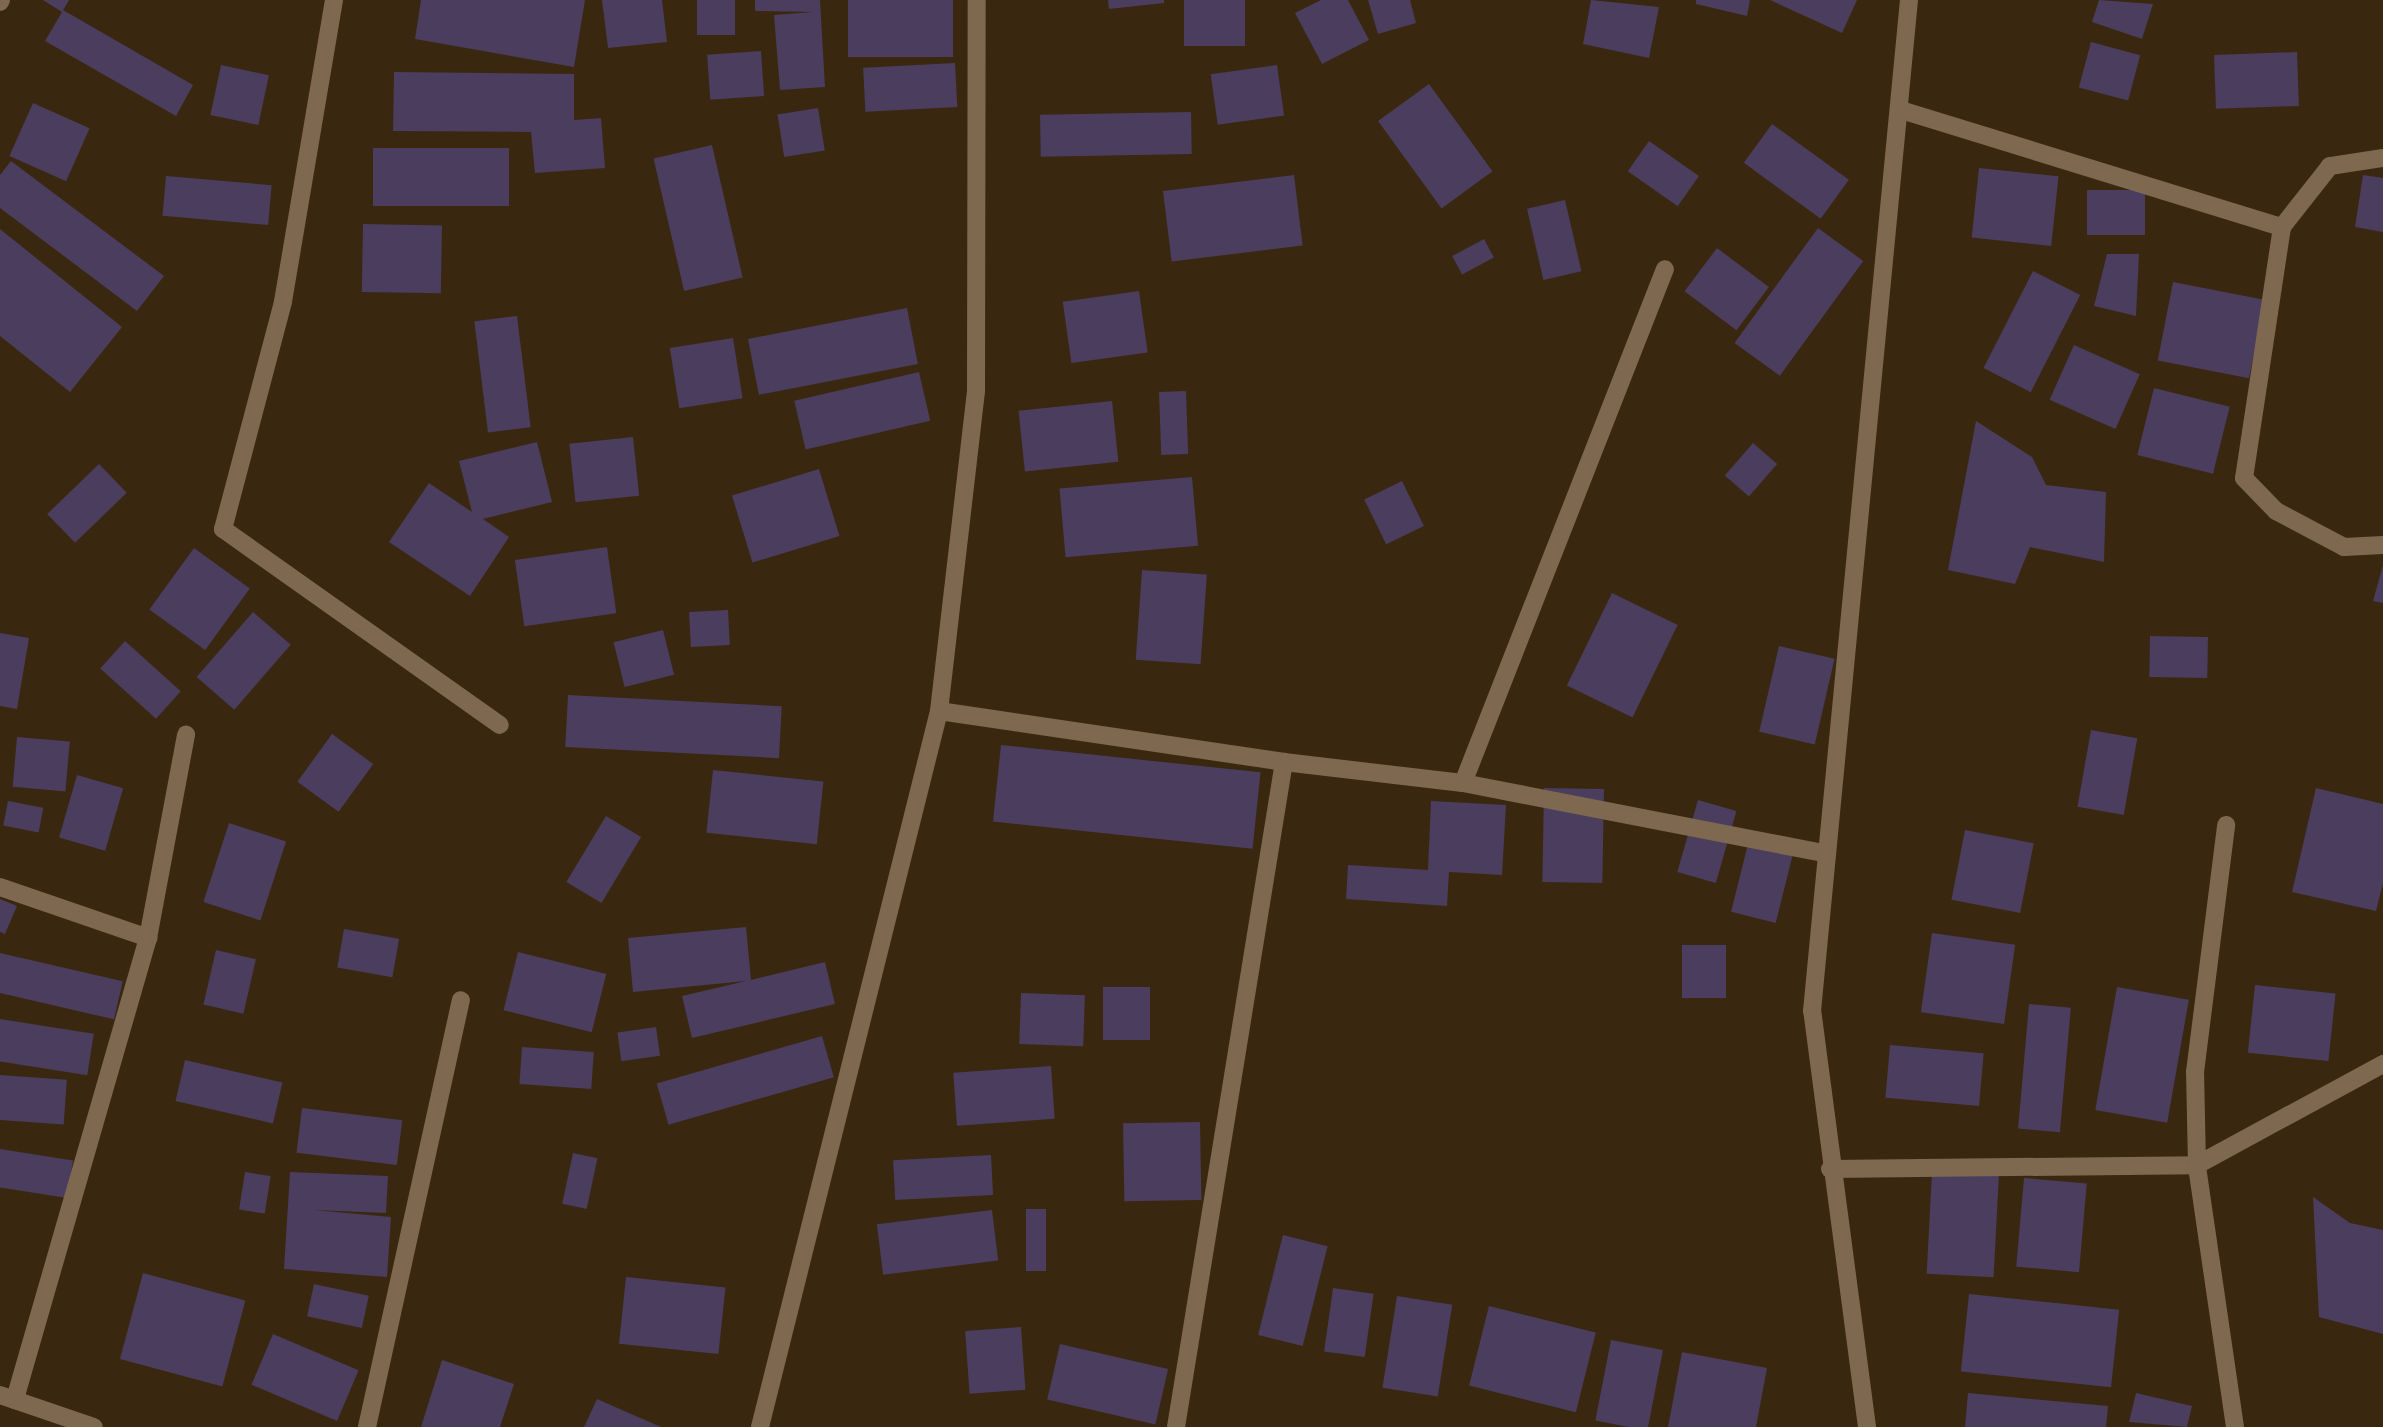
<!DOCTYPE html>
<html>
<head>
<meta charset="utf-8">
<style>
  body { margin:0 }
  #map { position:relative; width:2383px; height:1427px; overflow:hidden; background:#3a270f; font-family:"Asap Condensed",sans-serif }
  div>[style] { position:absolute }
  .building>* { inset:0; background:#4a3d5d; transform-origin:0 0 }
  .minor>* { height:18px; margin:-9px; padding:0 9px; transform-origin:9px; border-radius:9px; background:#7e684f }
  .tertiary>* { height:18px; margin:-9px; padding:0 9px; transform-origin:9px; border-radius:9px; background:#7e684f }
  span { translate:-50% -50%; white-space:nowrap; text-align:center; line-height:1.15; -webkit-text-stroke:6px #1a1208; paint-order:stroke }
</style>
</head>
<body>
<div id="map">
  <div class="building">
    <i style="clip-path:polygon(43px 0,69px 0,63px 10px,193px 85px,176px 116px,45px 41px,62px 12px)"></i>
    <i style="clip-path:polygon(421px 0,585px 0,574px 67px,415px 39px)"></i>
    <i style="clip-path:polygon(602px 0,662px 0,667px 42px,608px 48px)"></i>
    <i style="left:697px;top:0;width:38px;height:35px"></i>
    <i style="clip-path:polygon(755px 0,820px 0,825px 87px,780px 90px,774px 15px,813px 12px,755px 11px)"></i>
    <i style="left:848px;top:0;width:105px;height:57px"></i>
    <i style="clip-path:polygon(1108px 0,1164px 0,1164px 3px,1109px 9px)"></i>
    <i style="left:1184px;top:0;width:61px;height:46px"></i>
    <i style="clip-path:polygon(1321px 0,1348px 0,1369px 40px,1322px 64px,1295px 13px)"></i>
    <i style="clip-path:polygon(1368px 0,1410px 0,1416px 23px,1378px 34px)"></i>
    <i style="clip-path:polygon(1591px 0,1659px 7px,1649px 58px,1583px 44px)"></i>
    <i style="clip-path:polygon(1696px 0,1750px 0,1747px 16px,1696px 4px)"></i>
    <i style="clip-path:polygon(1770px 0,1857px 0,1842px 33px)"></i>
    <i style="clip-path:polygon(2099px 0,2153px 4px,2142px 39px,2092px 22px)"></i>
    <i style="left:2091px;top:42px;width:51px;height:47px;rotate:15deg"></i>
    <i style="left:761px;top:51px;width:45px;height:54px;rotate:86deg"></i>
    <i style="left:2297px;top:52px;width:54px;height:83px;rotate:88deg"></i>
    <i style="left:955px;top:63px;width:44px;height:92px;rotate:87deg"></i>
    <i style="left:221px;top:65px;width:49px;height:51px;rotate:12deg"></i>
    <i style="left:1277px;top:65px;width:51px;height:67px;rotate:82deg"></i>
    <i style="clip-path:polygon(394px 72px,574px 74px,574px 120px,601px 118px,605px 168px,535px 173px,531px 132px,393px 131px)"></i>
    <i style="left:1429px;top:84px;width:108px;height:63px;rotate:54deg"></i>
    <i style="left:33px;top:103px;width:62px;height:58px;rotate:24deg"></i>
    <i style="left:818px;top:108px;width:43px;height:41px;rotate:81deg"></i>
    <i style="left:1191px;top:112px;width:42px;height:151px;rotate:89deg"></i>
    <i style="left:1772px;top:124px;width:95px;height:48px;rotate:36deg"></i>
    <i style="left:1649px;top:141px;width:61px;height:37px;rotate:35deg"></i>
    <i style="left:712px;top:145px;width:136px;height:60px;rotate:77deg"></i>
    <i style="left:373px;top:148px;width:136px;height:58px"></i>
    <i style="clip-path:polygon(11px 161px,164px 276px,137px 311px,0 208px,0 175px)"></i>
    <i style="left:1979px;top:168px;width:80px;height:70px;rotate:6deg"></i>
    <i style="left:1294px;top:175px;width:71px;height:132px;rotate:83deg"></i>
    <i style="clip-path:polygon(2363px 175px,2383px 178px,2383px 232px,2355px 227px)"></i>
    <i style="left:166px;top:176px;width:106px;height:40px;rotate:5deg"></i>
    <i style="left:2145px;top:190px;width:45px;height:58px;rotate:90deg"></i>
    <i style="left:1565px;top:200px;width:73px;height:39px;rotate:77deg"></i>
    <i style="left:363px;top:224px;width:79px;height:68px;rotate:1deg"></i>
    <i style="left:1818px;top:228px;width:56px;height:142px;rotate:36deg"></i>
    <i style="clip-path:polygon(0 229px,122px 327px,70px 392px,0 336px)"></i>
    <i style="left:1484px;top:239px;width:21px;height:36px;rotate:62deg"></i>
    <i style="left:1717px;top:248px;width:65px;height:54px;rotate:37deg"></i>
    <i style="clip-path:polygon(2107px 254px,2139px 254px,2136px 316px,2094px 306px)"></i>
    <i style="left:2033px;top:271px;width:53px;height:109px;rotate:27deg"></i>
    <i style="left:2173px;top:282px;width:93px;height:80px;rotate:11deg"></i>
    <i style="left:1139px;top:291px;width:62px;height:77px;rotate:82deg"></i>
    <i style="left:907px;top:308px;width:57px;height:162px;rotate:79deg"></i>
    <i style="left:517px;top:316px;width:112px;height:43px;rotate:83deg"></i>
    <i style="left:733px;top:338px;width:61px;height:64px;rotate:81deg"></i>
    <i style="left:2074px;top:345px;width:72px;height:60px;rotate:24deg"></i>
    <i style="left:919px;top:372px;width:50px;height:128px;rotate:77deg"></i>
    <i style="left:2154px;top:388px;width:78px;height:69px;rotate:14deg"></i>
    <i style="left:1186px;top:391px;width:63px;height:27px;rotate:88deg"></i>
    <i style="left:1112px;top:401px;width:61px;height:94px;rotate:84deg"></i>
    <i style="clip-path:polygon(1976px 421px,2032px 457px,2046px 485px,2106px 492px,2104px 562px,2030px 547px,2015px 584px,1948px 570px)"></i>
    <i style="left:633px;top:437px;width:59px;height:64px;rotate:84deg"></i>
    <i style="clip-path:polygon(537px 442px,552px 502px,483px 519px,509px 537px,470px 596px,389px 542px,429px 483px,472px 512px,459px 461px)"></i>
    <i style="left:1753px;top:443px;width:32px;height:43px;rotate:41deg"></i>
    <i style="left:99px;top:464px;width:40px;height:72px;rotate:46deg"></i>
    <i style="left:819px;top:469px;width:70px;height:91px;rotate:73deg"></i>
    <i style="left:1192px;top:477px;width:69px;height:133px;rotate:85deg"></i>
    <i style="left:1402px;top:481px;width:50px;height:42px;rotate:64deg"></i>
    <i style="left:607px;top:547px;width:67px;height:93px;rotate:82deg"></i>
    <i style="left:194px;top:548px;width:69px;height:76px;rotate:36deg"></i>
    <i style="clip-path:polygon(2383px 565px,2383px 603px,2373px 601px)"></i>
    <i style="left:1142px;top:570px;width:65px;height:90px;rotate:4deg"></i>
    <i style="left:1612px;top:593px;width:73px;height:103px;rotate:26deg"></i>
    <i style="left:728px;top:610px;width:35px;height:39px;rotate:87deg"></i>
    <i style="left:253px;top:612px;width:50px;height:86px;rotate:41deg"></i>
    <i style="left:663px;top:630px;width:46px;height:51px;rotate:76deg"></i>
    <i style="clip-path:polygon(0 633px,29px 638px,17px 709px,0 706px)"></i>
    <i style="left:2150px;top:636px;width:58px;height:41px;rotate:1deg"></i>
    <i style="left:125px;top:641px;width:75px;height:37px;rotate:42deg"></i>
    <i style="left:1779px;top:646px;width:57px;height:88px;rotate:13deg"></i>
    <i style="left:568px;top:695px;width:214px;height:52px;rotate:3deg"></i>
    <i style="left:2091px;top:730px;width:47px;height:78px;rotate:10deg"></i>
    <i style="left:332px;top:734px;width:51px;height:59px;rotate:36deg"></i>
    <i style="left:17px;top:737px;width:53px;height:50px;rotate:5deg"></i>
    <i style="left:1001px;top:745px;width:261px;height:77px;rotate:6deg"></i>
    <i style="left:713px;top:770px;width:111px;height:63px;rotate:6deg"></i>
    <i style="left:77px;top:775px;width:48px;height:65px;rotate:16deg"></i>
    <i style="left:1544px;top:788px;width:60px;height:94px;rotate:1deg"></i>
    <i style="clip-path:polygon(2316px 788px,2383px 804px,2383px 883px,2376px 911px,2292px 892px)"></i>
    <i style="left:1698px;top:800px;width:40px;height:75px;rotate:16deg"></i>
    <i style="left:8px;top:801px;width:36px;height:25px;rotate:11deg"></i>
    <i style="clip-path:polygon(1431px 801px,1506px 805px,1502px 875px,1449px 872px,1447px 906px,1346px 899px,1348px 865px,1428px 870px)"></i>
    <i style="left:606px;top:816px;width:41px;height:77px;rotate:31deg"></i>
    <i style="left:229px;top:823px;width:60px;height:83px;rotate:18deg"></i>
    <i style="left:1965px;top:830px;width:70px;height:71px;rotate:11deg"></i>
    <i style="left:1749px;top:840px;width:46px;height:74px;rotate:14deg"></i>
    <i style="clip-path:polygon(0 899px,17px 906px,5px 934px,0 932px)"></i>
    <i style="clip-path:polygon(746px 927px,751px 980px,825px 962px,835px 1004px,692px 1038px,682px 996px,746px 981px,633px 992px,628px 938px)"></i>
    <i style="left:344px;top:929px;width:56px;height:39px;rotate:10deg"></i>
    <i style="left:1932px;top:933px;width:84px;height:80px;rotate:8deg"></i>
    <i style="left:1682px;top:945px;width:44px;height:53px"></i>
    <i style="left:216px;top:950px;width:41px;height:56px;rotate:13deg"></i>
    <i style="left:518px;top:952px;width:91px;height:60px;rotate:14deg"></i>
    <i style="left:0;top:953px;width:126px;height:39px;rotate:13deg"></i>
    <i style="left:2255px;top:985px;width:81px;height:68px;rotate:6deg"></i>
    <i style="left:1103px;top:987px;width:47px;height:53px"></i>
    <i style="left:2117px;top:987px;width:73px;height:125px;rotate:10deg"></i>
    <i style="left:1021px;top:993px;width:64px;height:51px;rotate:2deg"></i>
    <i style="left:2029px;top:1004px;width:42px;height:125px;rotate:5deg"></i>
    <i style="left:0;top:1019px;width:95px;height:42px;rotate:9deg"></i>
    <i style="left:656px;top:1027px;width:29px;height:39px;rotate:82deg"></i>
    <i style="left:822px;top:1036px;width:43px;height:172px;rotate:74deg"></i>
    <i style="left:1890px;top:1045px;width:94px;height:53px;rotate:5deg"></i>
    <i style="left:522px;top:1047px;width:72px;height:37px;rotate:4deg"></i>
    <i style="left:185px;top:1060px;width:100px;height:42px;rotate:13deg"></i>
    <i style="left:1051px;top:1066px;width:53px;height:98px;rotate:86deg"></i>
    <i style="left:0;top:1075px;width:67px;height:45px;rotate:4deg"></i>
    <i style="left:302px;top:1108px;width:101px;height:45px;rotate:7deg"></i>
    <i style="left:1200px;top:1122px;width:78px;height:77px;rotate:89deg"></i>
    <i style="left:0;top:1149px;width:74px;height:38px;rotate:9deg"></i>
    <i style="left:573px;top:1153px;width:25px;height:52px;rotate:12deg"></i>
    <i style="left:991px;top:1155px;width:40px;height:98px;rotate:87deg"></i>
    <i style="left:245px;top:1172px;width:26px;height:38px;rotate:9deg"></i>
    <i style="clip-path:polygon(290px 1172px,388px 1176px,386px 1213px,314px 1210px,391px 1217px,387px 1277px,284px 1269px)"></i>
    <i style="left:1932px;top:1172px;width:67px;height:102px;rotate:3deg"></i>
    <i style="left:2024px;top:1178px;width:63px;height:89px;rotate:5deg"></i>
    <i style="clip-path:polygon(2313px 1197px,2350px 1223px,2383px 1230px,2383px 1334px,2319px 1317px)"></i>
    <i style="left:1026px;top:1209px;width:20px;height:62px"></i>
    <i style="left:992px;top:1210px;width:51px;height:116px;rotate:83deg"></i>
    <i style="left:1283px;top:1235px;width:46px;height:103px;rotate:14deg"></i>
    <i style="left:143px;top:1273px;width:106px;height:89px;rotate:15deg"></i>
    <i style="left:626px;top:1277px;width:100px;height:67px;rotate:6deg"></i>
    <i style="left:314px;top:1284px;width:56px;height:33px;rotate:12deg"></i>
    <i style="left:1333px;top:1288px;width:41px;height:64px;rotate:8deg"></i>
    <i style="left:1969px;top:1294px;width:151px;height:78px;rotate:6deg"></i>
    <i style="left:1397px;top:1296px;width:56px;height:93px;rotate:9deg"></i>
    <i style="left:1489px;top:1306px;width:110px;height:82px;rotate:14deg"></i>
    <i style="left:1021px;top:1327px;width:63px;height:56px;rotate:86deg"></i>
    <i style="left:273px;top:1334px;width:93px;height:55px;rotate:23deg"></i>
    <i style="left:1611px;top:1340px;width:53px;height:82px;rotate:11deg"></i>
    <i style="left:1060px;top:1344px;width:111px;height:57px;rotate:13deg"></i>
    <i style="clip-path:polygon(1682px 1352px,1767px 1368px,1756px 1427px,1668px 1427px)"></i>
    <i style="clip-path:polygon(442px 1360px,514px 1384px,500px 1427px,421px 1427px)"></i>
    <i style="clip-path:polygon(1968px 1393px,2108px 1406px,2106px 1427px,1965px 1427px)"></i>
    <i style="clip-path:polygon(2136px 1393px,2192px 1406px,2187px 1427px,2129px 1422px)"></i>
    <i style="clip-path:polygon(597px 1399px,661px 1427px,584px 1427px)"></i>
  </div>
  <div class="minor">
    <i style="left:334px;top:0;width:306px;rotate:99.6deg"></i>
    <i style="left:283px;top:302px;width:235px;rotate:104.8deg"></i>
    <i style="left:223px;top:529px;width:339px;rotate:35.3deg"></i>
    <i style="left:0;top:2px;width:2px;rotate:-63deg"></i>
    <i style="left:1901px;top:110px;width:399px;rotate:17.1deg"></i>
    <i style="left:2383px;top:158px;width:54px;rotate:171.4deg"></i>
    <i style="left:2330px;top:166px;width:78px;rotate:128.2deg"></i>
    <i style="left:2282px;top:227px;width:254px;rotate:98.6deg"></i>
    <i style="left:2244px;top:478px;width:46px;rotate:45.9deg"></i>
    <i style="left:2276px;top:511px;width:77px;rotate:27.9deg"></i>
    <i style="left:2344px;top:547px;width:39px;rotate:-3deg"></i>
    <i style="left:939px;top:711px;width:349px;rotate:8.4deg"></i>
    <i style="left:1284px;top:762px;width:180px;rotate:6.7deg"></i>
    <i style="left:1463px;top:783px;width:371px;rotate:11deg"></i>
    <i style="left:1463px;top:783px;width:552px;rotate:-68.55deg"></i>
    <i style="left:0;top:887px;width:157px;rotate:19deg"></i>
    <i style="left:148px;top:938px;width:481px;rotate:106.1deg"></i>
    <i style="left:148px;top:938px;width:207px;rotate:-79.4deg"></i>
    <i style="left:1830px;top:1169px;width:367px;rotate:-0.6deg"></i>
    <i style="left:2197px;top:1165px;width:93px;rotate:-91.2deg"></i>
    <i style="left:2195px;top:1072px;width:249px;rotate:-82.8deg"></i>
    <i style="left:367px;top:1427px;width:437px;rotate:-77.6deg"></i>
    <i style="left:760px;top:1427px;width:738px;rotate:-75.96deg"></i>
    <i style="left:939px;top:711px;width:323px;rotate:-83.4deg"></i>
    <i style="left:976px;top:390px;width:390px;rotate:-89.9deg"></i>
    <i style="left:1176px;top:1427px;width:674px;rotate:-80.78deg"></i>
    <i style="left:1867px;top:1427px;width:420px;rotate:-97.5deg"></i>
    <i style="left:1812px;top:1011px;width:1016px;rotate:-84.52deg"></i>
    <i style="left:2235px;top:1427px;width:265px;rotate:-98.3deg"></i>
    <i style="left:2197px;top:1165px;width:212px;rotate:-28.5deg"></i>
  </div>
  <div class="tertiary">
    <i style="left:0;top:1395px;width:99px;rotate:18.8deg"></i>
  </div>
</div>
</body>
</html>
